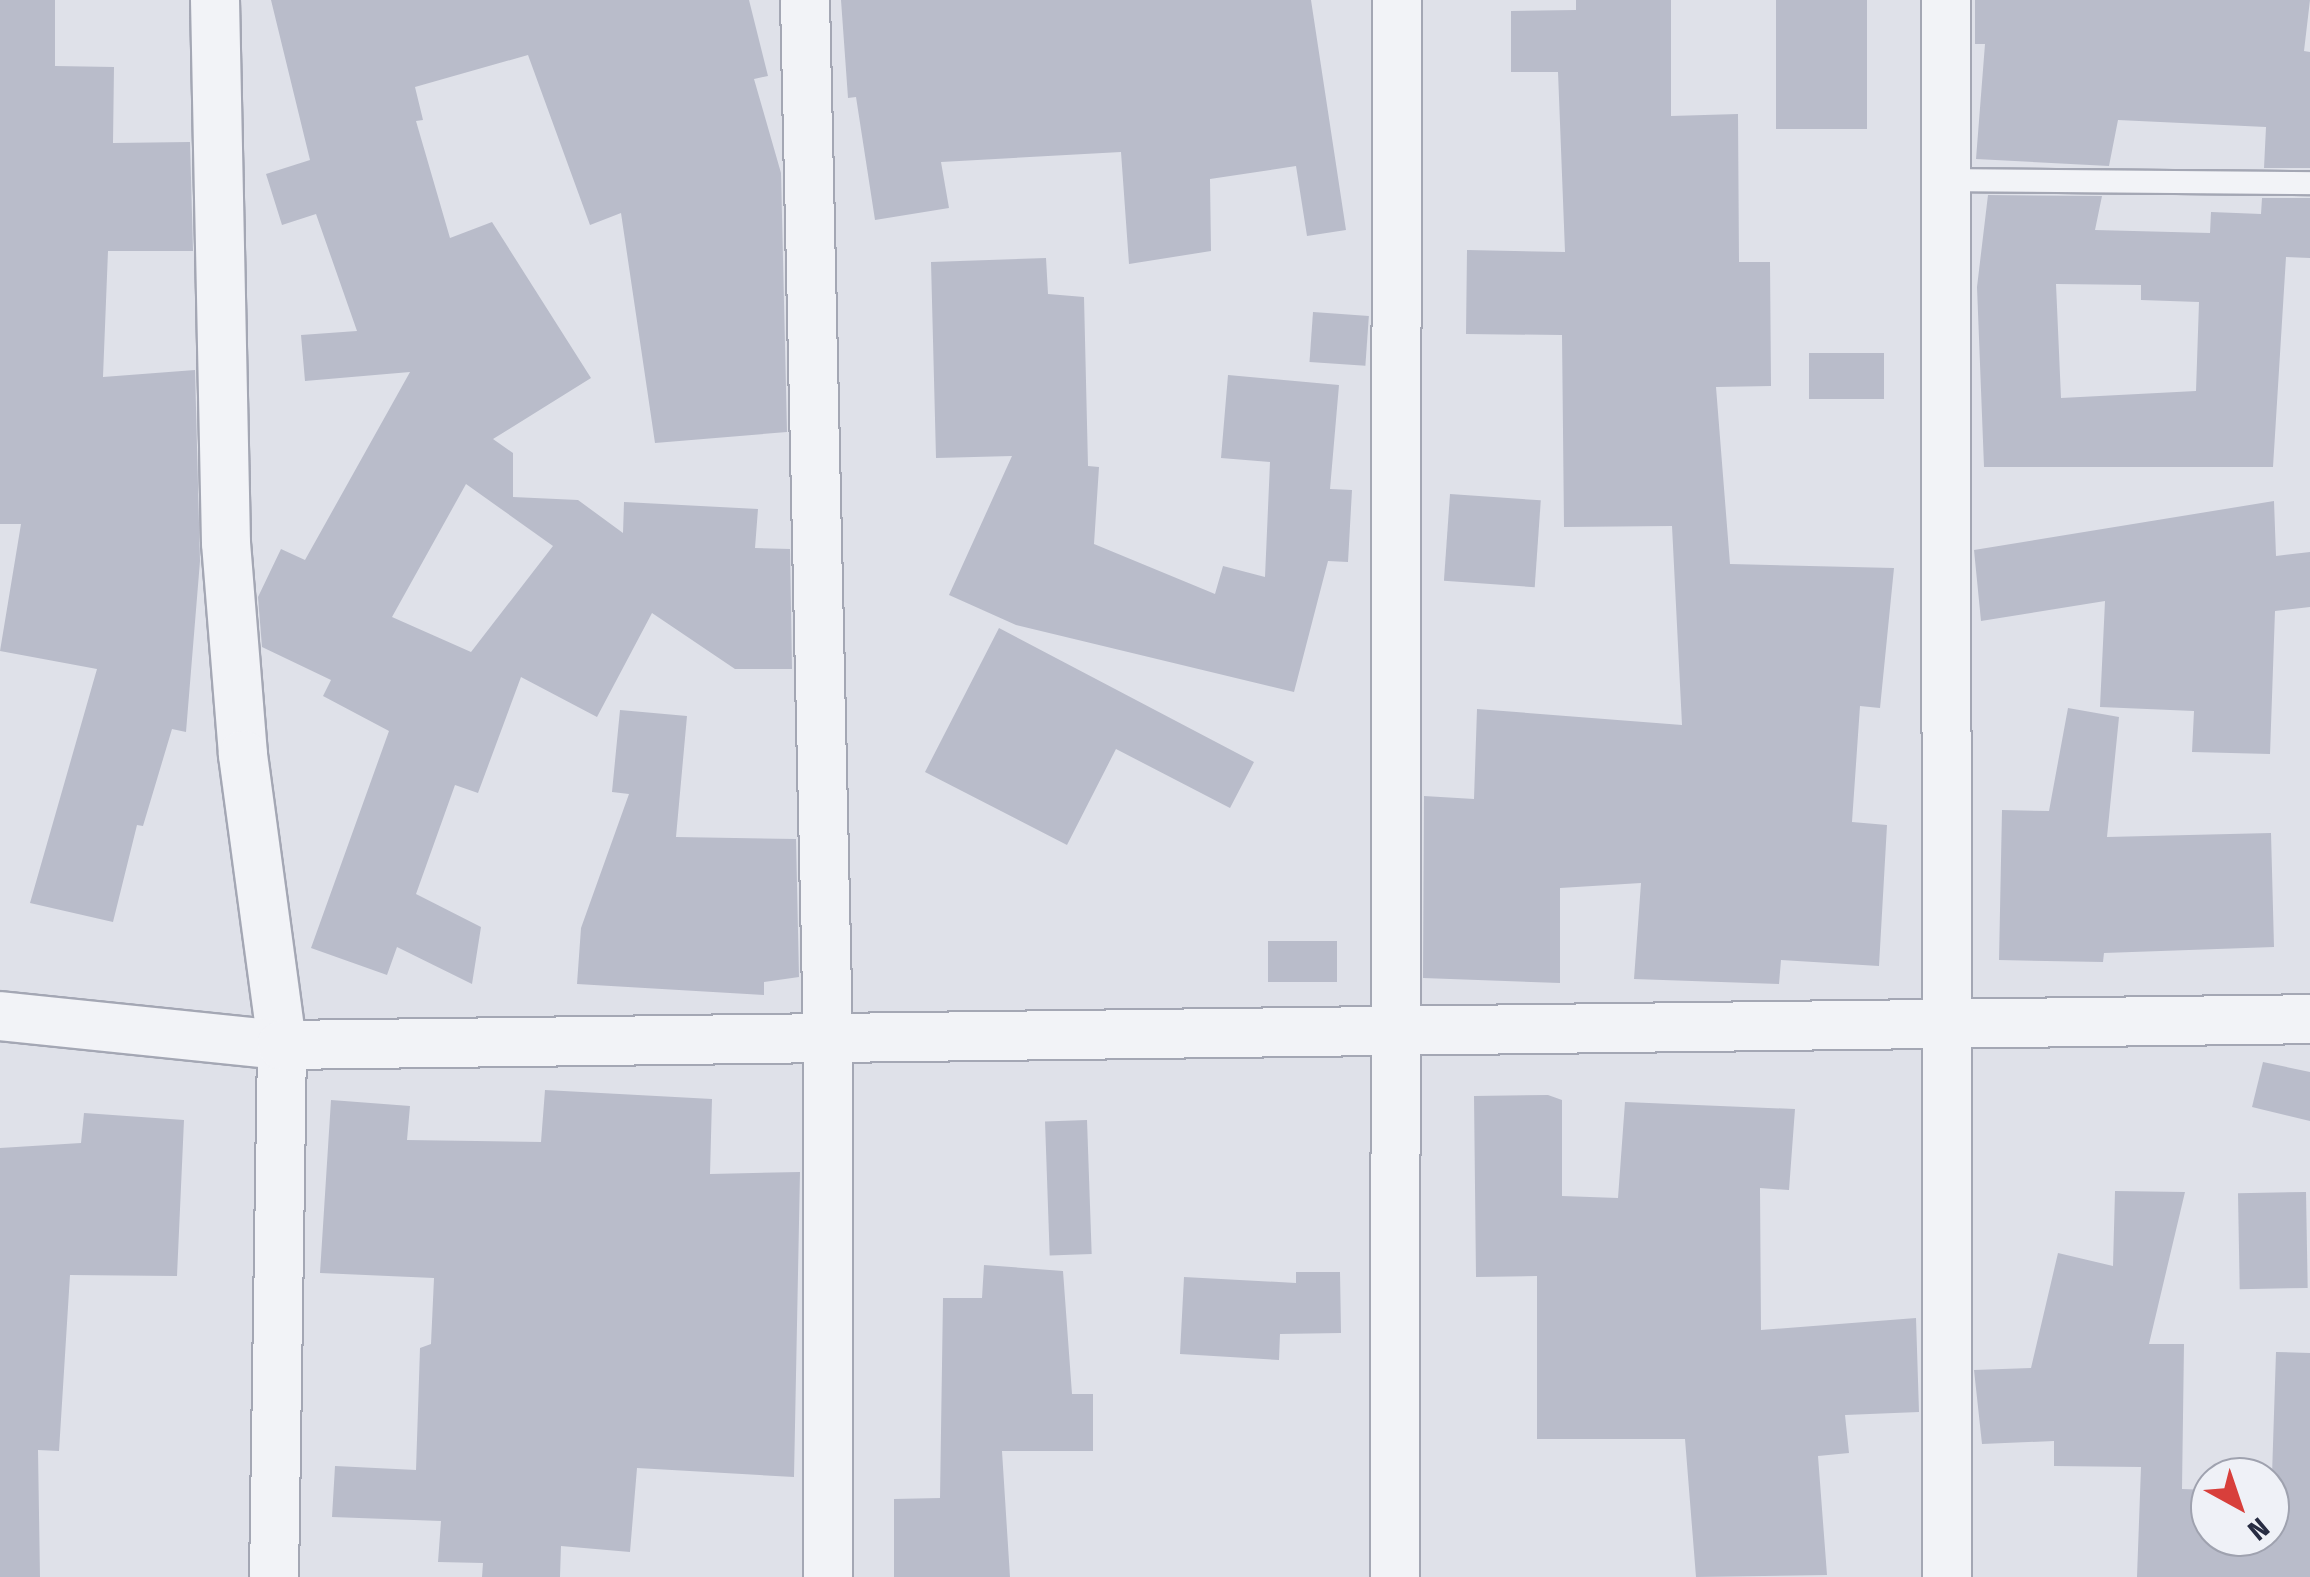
<!DOCTYPE html>
<html>
<head>
<meta charset="utf-8">
<style>
  body { margin:0 }
  #map { position:relative; width:2310px; height:1577px; overflow:hidden; background:#dfe1e9; font-family:"Fira Sans Condensed",sans-serif }
  div>[style] { position:absolute }
  .building>* { inset:0; background:#b9bcca; transform-origin:0 0 }
  .roads { filter:drop-shadow(2px 0 #a4a7b4) drop-shadow(-2px 0 #a4a7b4) drop-shadow(0 2px #a4a7b4) drop-shadow(0 -2px #a4a7b4) }
  .lane>* { height:22px; margin:-11px; padding:0 11px; transform-origin:11px; border-radius:11px; background:#f2f3f7 }
  .street>* { height:48px; margin:-24px; padding:0 24px; transform-origin:24px; border-radius:24px; background:#f2f3f7 }
  span { translate:-50% -50%; white-space:nowrap; text-align:center; line-height:1.15; -webkit-text-stroke:8px #eff1f7; paint-order:stroke }
  .north { position:absolute; left:2190px; top:1457px; width:100px; height:100px; box-sizing:border-box; background:#eff1f7; border:2px solid #9fa2af; border-radius:50%; rotate:140deg; font-size:28px; font-weight:700; line-height:40px; text-align:center; color:#272c42 }
  .north::after { content:''; display:block; margin:auto; width:35px; height:45px; background:#d83f3b; clip-path:polygon(50% 0,100% 100%,50% 72%,0 100%) }
</style>
</head>
<body>
<div id="map">
  <div class="building">
    <i style="clip-path:polygon(0 0,55px 0,55px 66px,114px 67px,113px 143px,190px 142px,193px 251px,108px 251px,103px 377px,195px 370px,200px 561px,186px 732px,172px 729px,143px 826px,137px 825px,113px 922px,30px 903px,97px 669px,0 651px,21px 524px,0 524px)"></i>
    <i style="clip-path:polygon(evenodd,271px 0,749px 0,768px 76px,754px 79px,781px 173px,787px 432px,655px 443px,621px 213px,590px 225px,528px 55px,415px 87px,423px 120px,416px 121px,450px 238px,492px 222px,591px 378px,493px 439px,513px 453px,513px 497px,578px 500px,623px 533px,624px 502px,758px 509px,755px 548px,790px 549px,792px 669px,735px 669px,652px 613px,597px 717px,521px 677px,478px 793px,455px 785px,416px 894px,481px 927px,472px 984px,397px 947px,387px 975px,311px 948px,389px 731px,323px 696px,331px 680px,262px 647px,258px 597px,281px 549px,305px 560px,410px 372px,305px 381px,301px 335px,357px 331px,316px 214px,282px 225px,266px 174px,310px 160px,271px 0,466px 484px,553px 546px,471px 652px,392px 617px,466px 484px)"></i>
    <i style="clip-path:polygon(841px 0,1311px 0,1346px 230px,1307px 236px,1296px 166px,1210px 179px,1211px 251px,1129px 264px,1121px 152px,941px 162px,949px 208px,875px 220px,856px 97px,848px 98px)"></i>
    <i style="clip-path:polygon(1576px 0,1671px 0,1671px 116px,1738px 114px,1739px 262px,1770px 262px,1771px 386px,1716px 387px,1730px 564px,1894px 568px,1880px 708px,1860px 706px,1852px 822px,1887px 825px,1879px 966px,1781px 960px,1779px 984px,1634px 979px,1641px 883px,1560px 888px,1560px 983px,1423px 978px,1424px 796px,1474px 799px,1477px 709px,1682px 725px,1672px 526px,1564px 527px,1562px 335px,1466px 334px,1467px 250px,1565px 252px,1558px 72px,1511px 72px,1511px 11px,1576px 10px)"></i>
    <i style="left:1776px;top:0;width:91px;height:129px"></i>
    <i style="clip-path:polygon(1975px 0,2310px 0,2304px 51px,2310px 52px,2310px 168px,2264px 168px,2266px 127px,2118px 120px,2109px 166px,1976px 159px,1985px 44px,1975px 44px)"></i>
    <i style="clip-path:polygon(evenodd,1988px 195px,2102px 196px,2095px 230px,2210px 233px,2211px 212px,2261px 214px,2262px 198px,2310px 198px,2310px 258px,2286px 257px,2273px 467px,1984px 467px,1977px 287px,1988px 195px,2056px 284px,2141px 285px,2141px 300px,2199px 302px,2196px 391px,2061px 398px,2056px 284px)"></i>
    <i style="clip-path:polygon(1046px 258px,1048px 294px,1084px 297px,1088px 466px,1099px 467px,1094px 544px,1215px 594px,1223px 566px,1265px 577px,1270px 462px,1221px 458px,1228px 375px,1339px 385px,1330px 489px,1352px 490px,1348px 562px,1328px 561px,1294px 692px,1016px 625px,949px 595px,1012px 456px,936px 458px,931px 262px)"></i>
    <i style="left:1313px;top:312px;width:56px;height:50px;rotate:4deg"></i>
    <i style="left:1809px;top:353px;width:75px;height:46px"></i>
    <i style="left:1450px;top:494px;width:91px;height:87px;rotate:4deg"></i>
    <i style="clip-path:polygon(2274px 501px,2276px 556px,2310px 552px,2310px 607px,2275px 611px,2270px 754px,2192px 752px,2194px 711px,2100px 707px,2105px 601px,1981px 621px,1974px 550px)"></i>
    <i style="clip-path:polygon(999px 628px,1254px 762px,1230px 808px,1116px 749px,1067px 845px,925px 772px)"></i>
    <i style="clip-path:polygon(2068px 708px,2119px 717px,2107px 837px,2271px 833px,2274px 947px,2104px 953px,2103px 962px,1999px 960px,2002px 810px,2049px 811px)"></i>
    <i style="clip-path:polygon(620px 710px,687px 716px,676px 837px,796px 839px,799px 977px,764px 982px,764px 995px,577px 984px,581px 928px,629px 794px,612px 792px)"></i>
    <i style="left:1337px;top:941px;width:41px;height:69px;rotate:90deg"></i>
    <i style="clip-path:polygon(2263px 1062px,2310px 1072px,2310px 1121px,2252px 1107px)"></i>
    <i style="clip-path:polygon(545px 1090px,712px 1099px,710px 1174px,800px 1172px,794px 1477px,637px 1468px,630px 1552px,561px 1546px,560px 1577px,482px 1577px,483px 1563px,438px 1562px,441px 1521px,332px 1517px,335px 1466px,416px 1470px,420px 1348px,431px 1344px,434px 1278px,320px 1273px,331px 1100px,410px 1106px,407px 1140px,541px 1142px)"></i>
    <i style="clip-path:polygon(1548px 1095px,1562px 1100px,1562px 1196px,1618px 1198px,1625px 1102px,1795px 1109px,1789px 1190px,1760px 1188px,1761px 1330px,1916px 1318px,1919px 1412px,1845px 1415px,1849px 1453px,1818px 1456px,1827px 1575px,1696px 1577px,1685px 1439px,1537px 1439px,1537px 1276px,1476px 1277px,1474px 1096px)"></i>
    <i style="clip-path:polygon(84px 1113px,184px 1120px,177px 1276px,70px 1275px,59px 1451px,38px 1450px,40px 1577px,0 1577px,0 1148px,81px 1143px)"></i>
    <i style="left:1087px;top:1120px;width:134px;height:42px;rotate:88deg"></i>
    <i style="clip-path:polygon(2115px 1191px,2185px 1192px,2149px 1344px,2184px 1344px,2182px 1489px,2210px 1490px,2210px 1537px,2270px 1537px,2276px 1352px,2310px 1353px,2310px 1577px,2137px 1577px,2141px 1467px,2054px 1466px,2054px 1441px,1982px 1444px,1974px 1370px,2031px 1368px,2058px 1253px,2113px 1266px)"></i>
    <i style="left:2306px;top:1192px;width:96px;height:68px;rotate:89deg"></i>
    <i style="clip-path:polygon(984px 1265px,1063px 1271px,1072px 1394px,1093px 1394px,1093px 1451px,1002px 1451px,1010px 1577px,894px 1577px,894px 1499px,940px 1498px,943px 1298px,982px 1298px)"></i>
    <i style="clip-path:polygon(1296px 1272px,1340px 1272px,1341px 1333px,1280px 1334px,1279px 1360px,1180px 1354px,1184px 1277px,1296px 1283px)"></i>
  </div>
  <div class="roads">
    <div class="lane">
      <i style="left:1950px;top:180px;width:360px;rotate:0.5deg"></i>
    </div>
    <div class="street">
      <i style="left:215px;top:0;width:543px;rotate:88.84deg"></i>
      <i style="left:226px;top:543px;width:213px;rotate:85.4deg"></i>
      <i style="left:243px;top:755px;width:293px;rotate:82.3deg"></i>
      <i style="left:282px;top:1045px;width:532px;rotate:90.86deg"></i>
      <i style="left:805px;top:0;width:1034px;rotate:88.73deg"></i>
      <i style="left:828px;top:1034px;width:543px;rotate:90deg"></i>
      <i style="left:1946px;top:0;width:1577px;rotate:89.96deg"></i>
      <i style="left:0;top:1016px;width:283px;rotate:5.9deg"></i>
      <i style="left:282px;top:1045px;width:2028px;rotate:-0.73deg"></i>
      <i style="left:1395px;top:1577px;width:1577px;rotate:-89.93deg"></i>
    </div>
  </div>
  <div class="north">N</div>
</div>
</body>
</html>
